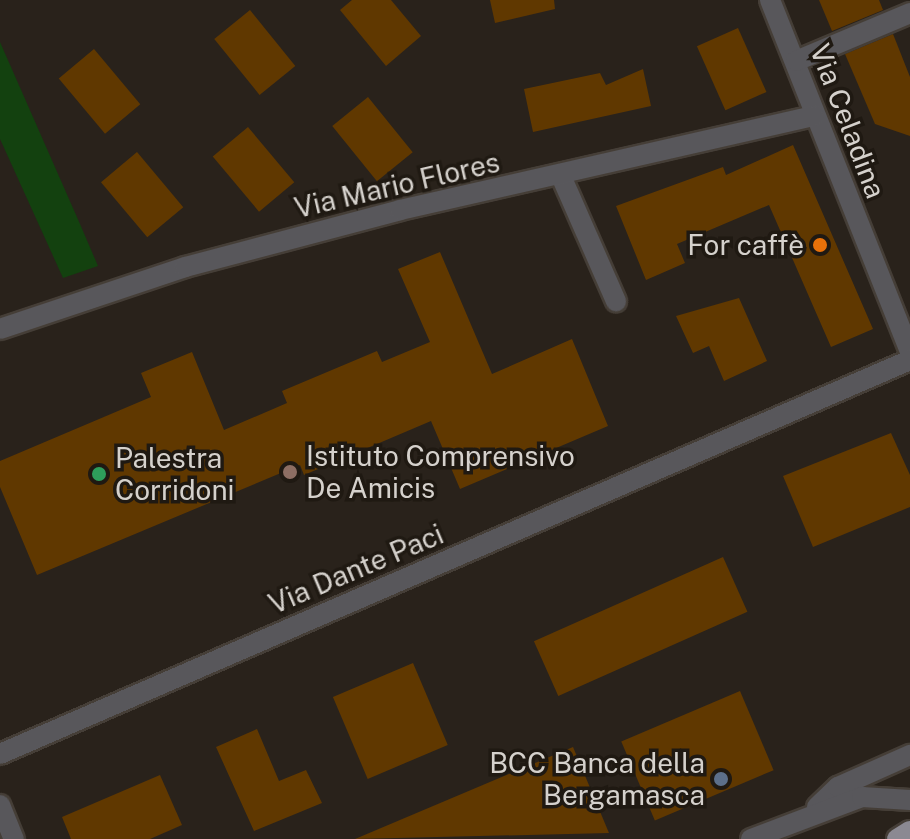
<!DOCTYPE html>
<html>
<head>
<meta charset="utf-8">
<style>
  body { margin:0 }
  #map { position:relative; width:910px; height:839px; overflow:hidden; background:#29221b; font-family:"Public Sans",sans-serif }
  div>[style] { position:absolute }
  .green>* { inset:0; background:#13410f }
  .building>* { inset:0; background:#603800; transform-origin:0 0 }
  .roads { filter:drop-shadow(2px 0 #453e37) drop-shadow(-2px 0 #453e37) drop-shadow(0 2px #453e37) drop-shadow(0 -2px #453e37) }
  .minor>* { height:20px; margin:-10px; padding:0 10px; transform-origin:10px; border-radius:10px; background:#58575b }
  .major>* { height:20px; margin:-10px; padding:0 10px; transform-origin:10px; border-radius:10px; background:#8b8992 }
  .dots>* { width:22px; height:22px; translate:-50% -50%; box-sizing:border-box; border:4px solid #1f1912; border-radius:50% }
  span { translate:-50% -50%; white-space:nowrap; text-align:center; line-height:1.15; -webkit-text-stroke:7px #1f1912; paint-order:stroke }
  .street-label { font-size:28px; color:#d5d1cc }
  .poi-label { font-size:28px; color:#d5d1cc }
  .right { translate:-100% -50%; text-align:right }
  .left { translate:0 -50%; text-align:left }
</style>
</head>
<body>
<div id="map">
  <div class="green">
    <i style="clip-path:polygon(0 42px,80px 224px,98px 266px,63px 278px,0 139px)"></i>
  </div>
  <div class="building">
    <i style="clip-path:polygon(352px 0,391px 0,421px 36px,386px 66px,340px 10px)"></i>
    <i style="clip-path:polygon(490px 0,554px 0,555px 9px,495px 23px)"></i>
    <i style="clip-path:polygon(819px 0,879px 0,883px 10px,832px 31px)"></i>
    <i style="left:250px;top:10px;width:72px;height:46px;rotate:51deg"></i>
    <i style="left:738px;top:28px;width:70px;height:45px;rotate:66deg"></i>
    <i style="clip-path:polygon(893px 34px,910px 77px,910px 136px,875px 124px,845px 54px)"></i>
    <i style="left:94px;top:49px;width:72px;height:46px;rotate:50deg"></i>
    <i style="clip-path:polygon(643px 69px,651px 106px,533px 132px,524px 89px,600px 73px,606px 85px)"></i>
    <i style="left:368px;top:97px;width:71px;height:46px;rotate:51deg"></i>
    <i style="left:248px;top:127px;width:72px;height:46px;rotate:50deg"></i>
    <i style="clip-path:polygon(793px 145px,873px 329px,831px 347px,769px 205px,677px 244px,685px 263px,646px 280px,616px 206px,723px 167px,726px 175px)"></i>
    <i style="left:137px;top:152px;width:72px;height:47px;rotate:50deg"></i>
    <i style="clip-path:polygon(440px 252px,492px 374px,572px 339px,608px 426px,460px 489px,431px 421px,304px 475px,300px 465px,37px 575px,0 487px,0 461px,151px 397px,141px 373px,192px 352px,224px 430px,287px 403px,282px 391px,377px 351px,382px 362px,430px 342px,398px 269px)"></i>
    <i style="clip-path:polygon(739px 298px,767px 361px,724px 381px,709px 346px,693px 353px,676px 316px)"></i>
    <i style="clip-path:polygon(891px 433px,910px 475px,910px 507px,813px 547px,783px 476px)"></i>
    <i style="left:723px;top:557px;width:60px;height:207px;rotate:66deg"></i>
    <i style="left:413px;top:663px;width:89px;height:87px;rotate:67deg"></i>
    <i style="left:740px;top:691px;width:86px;height:129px;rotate:67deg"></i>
    <i style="clip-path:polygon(257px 729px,279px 781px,306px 770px,322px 803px,254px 831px,216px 747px)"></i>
    <i style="clip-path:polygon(573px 747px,609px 833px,355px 839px)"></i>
    <i style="clip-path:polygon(160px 775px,182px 825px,150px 839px,71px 839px,62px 817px)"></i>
  </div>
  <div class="roads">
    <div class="minor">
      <i style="left:770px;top:0;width:379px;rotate:68.3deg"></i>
      <i style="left:796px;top:61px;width:124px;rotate:-22.8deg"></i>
      <i style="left:561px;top:176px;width:137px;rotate:66.3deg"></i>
      <i style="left:0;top:329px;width:195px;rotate:-18.5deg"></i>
      <i style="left:185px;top:267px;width:222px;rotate:-14.8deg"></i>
      <i style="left:400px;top:210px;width:424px;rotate:-12.8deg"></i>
      <i style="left:0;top:754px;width:992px;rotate:-23.41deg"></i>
      <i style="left:0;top:805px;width:37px;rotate:68deg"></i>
      <i style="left:817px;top:807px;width:29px;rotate:-44deg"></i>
      <i style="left:838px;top:787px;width:79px;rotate:-24deg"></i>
      <i style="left:751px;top:839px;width:119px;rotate:-20.7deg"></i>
      <i style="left:862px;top:797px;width:48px;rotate:3.6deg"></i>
    </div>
    <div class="major">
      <i style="left:897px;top:839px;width:15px;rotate:-32deg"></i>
    </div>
  </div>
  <div class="dots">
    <i style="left:820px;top:245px;background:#e8710a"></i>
    <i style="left:290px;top:472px;background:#8d6e63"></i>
    <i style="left:99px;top:474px;background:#2e9e5b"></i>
    <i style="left:721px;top:779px;background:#5c6f8a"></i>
  </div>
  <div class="street-label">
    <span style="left:848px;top:121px;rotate:69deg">Via Celadina</span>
    <span style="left:397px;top:185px;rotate:-13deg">Via Mario Flores</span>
    <span style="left:356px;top:569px;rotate:-23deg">Via Dante Paci</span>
  </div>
  <div class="poi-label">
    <span class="right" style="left:804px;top:245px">For caffè</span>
    <span class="left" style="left:306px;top:472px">Istituto Comprensivo<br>De Amicis</span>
    <span class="left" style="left:115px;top:474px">Palestra<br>Corridoni</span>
    <span class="right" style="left:705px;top:779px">BCC Banca della<br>Bergamasca</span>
  </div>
</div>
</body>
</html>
